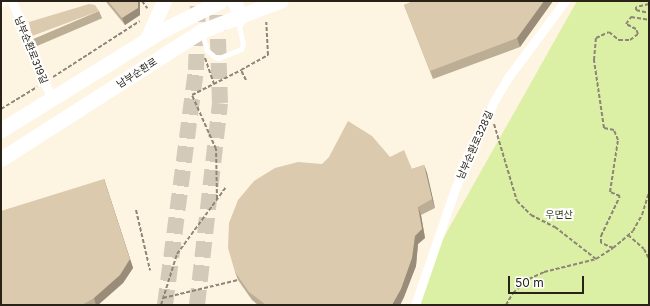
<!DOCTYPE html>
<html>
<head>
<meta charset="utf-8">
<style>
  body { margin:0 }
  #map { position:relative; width:650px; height:306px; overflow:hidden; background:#fef4e2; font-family:Inter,"Noto Sans KR",sans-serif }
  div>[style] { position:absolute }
  .green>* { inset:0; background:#dbf0a4 }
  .trunk-tunnel>* { height:16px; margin-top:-8px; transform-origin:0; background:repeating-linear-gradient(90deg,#d3cab9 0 16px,transparent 0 24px) }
  .path>* { height:2px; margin-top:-1px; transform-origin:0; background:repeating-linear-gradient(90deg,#8d8677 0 4px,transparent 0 6px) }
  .service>* { height:4.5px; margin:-2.25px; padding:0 2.25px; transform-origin:2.25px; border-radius:2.25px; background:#fff }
  .minor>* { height:9px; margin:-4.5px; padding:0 4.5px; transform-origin:4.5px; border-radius:4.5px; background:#fff }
  .primary>* { height:15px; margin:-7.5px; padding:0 7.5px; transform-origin:7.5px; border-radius:7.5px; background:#fff }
  .wall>* { inset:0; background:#bcae95; transform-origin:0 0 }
  .shaded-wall>* { inset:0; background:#998d79 }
  .building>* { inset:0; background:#dbcaad }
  span { translate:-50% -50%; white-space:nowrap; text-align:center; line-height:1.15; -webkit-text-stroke:4px #fff; paint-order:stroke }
  .street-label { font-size:10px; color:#282217 }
  .park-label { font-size:10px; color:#353e19 }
  .frame { position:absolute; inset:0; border:2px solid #282217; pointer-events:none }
  .scale { position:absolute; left:508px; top:276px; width:76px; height:18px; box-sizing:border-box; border:2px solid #282217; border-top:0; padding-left:5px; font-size:12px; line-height:14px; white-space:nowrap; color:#282217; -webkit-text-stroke:3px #fff; paint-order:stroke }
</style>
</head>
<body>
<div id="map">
  <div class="green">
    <i style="clip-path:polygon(577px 1px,649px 1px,649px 305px,420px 305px,431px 260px)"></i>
  </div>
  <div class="trunk-tunnel">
    <i style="left:165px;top:305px;width:237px;rotate:-82.5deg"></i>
    <i style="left:196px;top:70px;width:69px;rotate:-88.3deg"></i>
    <i style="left:197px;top:305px;width:203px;rotate:-83.5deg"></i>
    <i style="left:220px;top:103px;width:94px;rotate:-91.8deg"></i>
    <i style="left:217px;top:9px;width:9px;rotate:-111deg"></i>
  </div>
  <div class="path">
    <i style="left:142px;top:1px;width:9px;rotate:54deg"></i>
    <i style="left:649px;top:4px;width:13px;rotate:167deg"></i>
    <i style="left:636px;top:7px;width:3px;rotate:90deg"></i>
    <i style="left:636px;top:10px;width:13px;rotate:13deg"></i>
    <i style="left:205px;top:58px;width:28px;rotate:71deg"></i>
    <i style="left:53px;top:77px;width:103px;rotate:-32.8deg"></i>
    <i style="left:246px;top:80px;width:11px;rotate:-117deg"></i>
    <i style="left:241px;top:70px;width:31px;rotate:-29deg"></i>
    <i style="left:268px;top:55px;width:33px;rotate:-93deg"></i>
    <i style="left:1px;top:109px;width:42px;rotate:-31.4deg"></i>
    <i style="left:494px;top:124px;width:80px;rotate:73.4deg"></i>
    <i style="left:517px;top:201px;width:20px;rotate:45deg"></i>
    <i style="left:531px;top:215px;width:27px;rotate:27deg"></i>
    <i style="left:555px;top:227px;width:52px;rotate:38deg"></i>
    <i style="left:217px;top:199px;width:50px;rotate:-91.1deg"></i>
    <i style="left:216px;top:149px;width:59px;rotate:-114deg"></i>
    <i style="left:192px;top:95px;width:55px;rotate:-27deg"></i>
    <i style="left:136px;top:210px;width:62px;rotate:76.9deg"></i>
    <i style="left:628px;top:235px;width:21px;rotate:41deg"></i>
    <i style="left:644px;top:249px;width:11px;rotate:63deg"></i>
    <i style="left:613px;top:248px;width:13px;rotate:-157deg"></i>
    <i style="left:601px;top:243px;width:7px;rotate:-90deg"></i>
    <i style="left:601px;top:236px;width:44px;rotate:-64.6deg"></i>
    <i style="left:620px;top:196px;width:11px;rotate:-158deg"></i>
    <i style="left:610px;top:192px;width:53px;rotate:-81.3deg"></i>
    <i style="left:618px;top:140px;width:11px;rotate:-112deg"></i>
    <i style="left:614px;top:130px;width:10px;rotate:-169deg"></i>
    <i style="left:604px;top:128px;width:69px;rotate:-98.4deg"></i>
    <i style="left:594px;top:60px;width:22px;rotate:-85deg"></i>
    <i style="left:596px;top:38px;width:14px;rotate:-25deg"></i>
    <i style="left:609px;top:32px;width:13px;rotate:39deg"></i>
    <i style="left:619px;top:40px;width:11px"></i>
    <i style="left:630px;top:40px;width:10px;rotate:-37deg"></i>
    <i style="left:638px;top:34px;width:5px;rotate:-112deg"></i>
    <i style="left:636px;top:29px;width:11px;rotate:-153deg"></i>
    <i style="left:626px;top:24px;width:9px;rotate:-54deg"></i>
    <i style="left:631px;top:17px;width:18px;rotate:9deg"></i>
    <i style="left:163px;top:298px;width:77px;rotate:-13.5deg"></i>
    <i style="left:161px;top:305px;width:53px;rotate:-72.6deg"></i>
    <i style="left:177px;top:254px;width:83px;rotate:-53.8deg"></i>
    <i style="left:506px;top:305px;width:14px;rotate:-60deg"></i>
    <i style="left:513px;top:293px;width:21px;rotate:-41deg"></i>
    <i style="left:529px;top:279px;width:17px;rotate:-25deg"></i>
    <i style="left:544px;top:272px;width:54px;rotate:-14deg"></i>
    <i style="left:596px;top:259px;width:20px;rotate:-33deg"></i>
    <i style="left:613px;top:248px;width:26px;rotate:-40deg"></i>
    <i style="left:633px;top:231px;width:18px;rotate:-61deg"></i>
    <i style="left:642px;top:215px;width:24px;rotate:-73deg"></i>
  </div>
  <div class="service">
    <i style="left:202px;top:32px;width:19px;rotate:74deg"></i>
    <i style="left:207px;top:50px;width:11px;rotate:41deg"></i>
    <i style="left:215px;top:57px;width:4px;rotate:14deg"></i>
    <i style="left:219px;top:58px;width:24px;rotate:-22deg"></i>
    <i style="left:241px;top:49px;width:5px;rotate:-68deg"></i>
    <i style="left:243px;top:44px;width:17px;rotate:-103deg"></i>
    <i style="left:239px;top:27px;width:8px;rotate:-60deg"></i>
  </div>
  <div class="minor">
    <i style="left:12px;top:1px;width:105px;rotate:68.1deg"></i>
    <i style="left:1px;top:2px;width:2px;rotate:-27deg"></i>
    <i style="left:415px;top:305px;width:123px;rotate:-71deg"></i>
    <i style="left:455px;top:189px;width:96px;rotate:-66.1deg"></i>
    <i style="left:494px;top:101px;width:29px;rotate:-59deg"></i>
    <i style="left:509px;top:76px;width:94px;rotate:-53.3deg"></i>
  </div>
  <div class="primary">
    <i style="left:234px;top:1px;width:16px;rotate:68deg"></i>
    <i style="left:147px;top:39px;width:42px;rotate:-65.9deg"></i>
    <i style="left:1px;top:130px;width:188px;rotate:-31.7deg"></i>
    <i style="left:161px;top:31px;width:67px;rotate:-26.6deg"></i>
    <i style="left:1px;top:159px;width:237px;rotate:-32.6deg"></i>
    <i style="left:201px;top:31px;width:85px;rotate:-20.8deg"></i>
  </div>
  <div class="wall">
    <i style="clip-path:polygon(106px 1px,140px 1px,140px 15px,125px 25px,107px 3px)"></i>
    <i style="clip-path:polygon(414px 1px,553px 1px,520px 47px,433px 79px,404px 5px)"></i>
    <i style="left:99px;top:11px;width:8px;height:72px;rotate:67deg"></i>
    <i style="clip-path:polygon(322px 164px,412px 169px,424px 165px,427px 173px,435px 208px,421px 215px,425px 238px,418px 244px,416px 266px,404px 297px,400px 305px,258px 305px,252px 300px,238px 280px,235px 272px)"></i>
    <i style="clip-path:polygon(104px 179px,133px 268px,123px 283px,98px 305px,1px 305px)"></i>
  </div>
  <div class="shaded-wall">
    <i style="clip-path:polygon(138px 1px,140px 1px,140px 15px,125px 25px,122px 18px)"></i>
    <i style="clip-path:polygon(544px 1px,553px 1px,520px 47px,517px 38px)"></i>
    <i style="clip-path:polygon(424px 165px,427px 173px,435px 208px,432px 199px)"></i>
    <i style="clip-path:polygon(104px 179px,133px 268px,123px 283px,98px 305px,96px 305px,94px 298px)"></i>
    <i style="clip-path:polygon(418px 207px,421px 215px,425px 238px,418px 244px,416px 266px,404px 297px,400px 305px,392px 305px)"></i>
  </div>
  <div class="building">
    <i style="clip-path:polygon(108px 1px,138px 1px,138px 8px,122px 18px)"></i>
    <i style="clip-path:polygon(414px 1px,544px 1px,517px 38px,430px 71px,404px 5px)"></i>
    <i style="clip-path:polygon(89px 4px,95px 5px,99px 11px,32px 36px,29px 22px)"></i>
    <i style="clip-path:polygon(348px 121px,372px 136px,390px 157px,404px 150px,412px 169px,424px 165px,432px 199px,418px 207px,422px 229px,415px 236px,412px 258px,401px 289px,392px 305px,266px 305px,249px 292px,235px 272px,228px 248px,229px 223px,238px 200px,254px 181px,275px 168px,298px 162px,322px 164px,329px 157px)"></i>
    <i style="clip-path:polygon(104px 179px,130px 259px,120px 275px,94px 298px,82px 305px,1px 305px,1px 211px)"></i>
  </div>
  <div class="street-label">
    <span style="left:31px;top:50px;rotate:68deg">남부순환로319길</span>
    <span style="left:137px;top:73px;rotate:-33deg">남부순환로</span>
    <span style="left:475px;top:145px;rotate:-66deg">남부순환로328길</span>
  </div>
  <div class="park-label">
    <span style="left:559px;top:215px">우면산</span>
  </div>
  <div class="frame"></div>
  <div class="scale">50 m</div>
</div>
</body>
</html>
